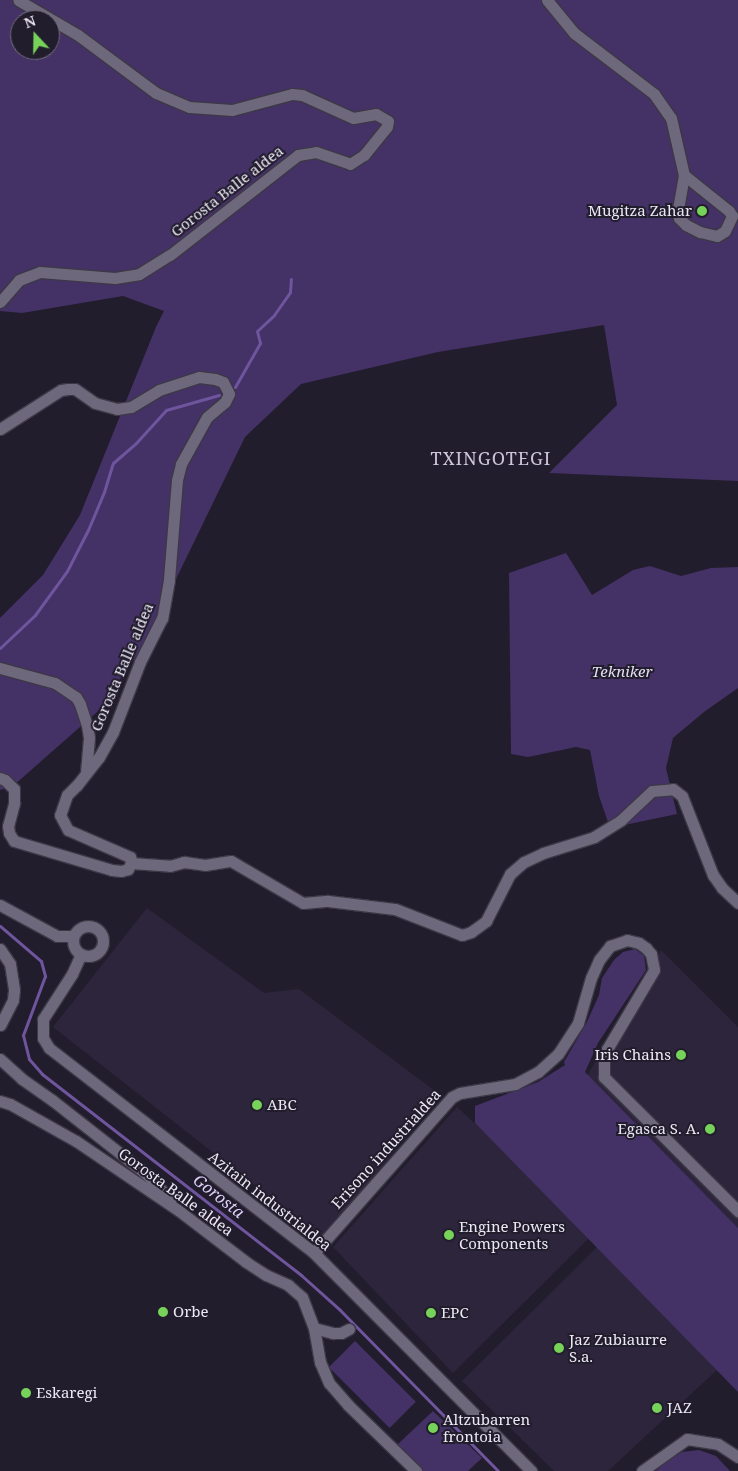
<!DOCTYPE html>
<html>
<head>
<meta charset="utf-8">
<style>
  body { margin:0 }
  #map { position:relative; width:738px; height:1471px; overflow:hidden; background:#221d2d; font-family:"Noto Serif",serif }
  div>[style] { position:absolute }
  .built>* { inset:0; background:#2d253c }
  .green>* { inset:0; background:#443165; transform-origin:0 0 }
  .stream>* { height:3px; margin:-1.5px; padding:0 1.5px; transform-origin:1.5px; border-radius:1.5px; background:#6f559d }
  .roads { filter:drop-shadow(1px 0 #3d3846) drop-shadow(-1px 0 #3d3846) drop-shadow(0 1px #3d3846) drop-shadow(0 -1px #3d3846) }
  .minor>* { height:11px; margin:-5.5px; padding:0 5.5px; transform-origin:5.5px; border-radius:5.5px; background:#6e687c }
  .minor>.ring { margin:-5.5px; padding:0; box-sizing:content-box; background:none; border:11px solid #6e687c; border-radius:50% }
  .dots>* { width:14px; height:14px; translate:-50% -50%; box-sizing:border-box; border:2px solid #221d2d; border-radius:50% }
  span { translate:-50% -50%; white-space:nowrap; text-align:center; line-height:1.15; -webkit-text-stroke:4px #221d2d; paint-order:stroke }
  .street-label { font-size:15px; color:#ebe7f3 }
  .poi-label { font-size:15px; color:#ebe7f3 }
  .right { translate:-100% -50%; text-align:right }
  .left { translate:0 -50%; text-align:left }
  .park-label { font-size:15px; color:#e4def3; font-style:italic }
  .water-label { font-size:16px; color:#ded1fa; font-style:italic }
  .quarter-label { font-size:18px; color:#cbc4db; letter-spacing:1px }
  .north { position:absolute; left:10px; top:10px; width:50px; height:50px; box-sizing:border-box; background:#221d2d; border:1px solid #726e7c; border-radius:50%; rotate:339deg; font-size:14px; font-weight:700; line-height:20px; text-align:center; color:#ebe7f3 }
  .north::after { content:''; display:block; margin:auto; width:18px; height:22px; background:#77d259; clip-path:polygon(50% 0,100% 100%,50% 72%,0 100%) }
</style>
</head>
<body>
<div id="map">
  <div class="built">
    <i style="clip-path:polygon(147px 908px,264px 993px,299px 989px,439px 1094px,420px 1121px,322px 1238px,53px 1027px)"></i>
    <i style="clip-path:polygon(661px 950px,738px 1027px,738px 1228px,587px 1076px)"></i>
    <i style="clip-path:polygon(457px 1107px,538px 1181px,589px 1238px,453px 1373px,333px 1247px)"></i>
    <i style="clip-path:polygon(597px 1247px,717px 1370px,608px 1471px,554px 1471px,462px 1381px)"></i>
  </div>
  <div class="green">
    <i style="clip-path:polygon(evenodd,0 0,738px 0,738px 481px,549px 473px,617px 405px,604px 325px,438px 352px,301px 384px,245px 437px,144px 645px,97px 712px,13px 786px,0 790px,0 618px,43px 575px,80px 515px,156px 327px,164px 311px,123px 296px,22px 313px,0 311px,0 0,20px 20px,50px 20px,50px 50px,20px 50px,20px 20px)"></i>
    <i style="clip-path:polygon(566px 553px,592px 595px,633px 570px,650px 566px,681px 576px,711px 568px,738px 567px,738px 688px,704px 712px,673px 738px,666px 768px,677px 814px,610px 828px,599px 796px,590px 750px,576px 747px,528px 757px,511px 754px,509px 573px)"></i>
    <i style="clip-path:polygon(635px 949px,644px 956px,646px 970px,598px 1043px,585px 1072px,738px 1228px,738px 1392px,475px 1123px,475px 1106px,538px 1082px,565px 1065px,564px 1062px,587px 1022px,599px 995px,602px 978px,614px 960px,623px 952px)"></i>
    <i style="left:355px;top:1341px;width:86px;height:37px;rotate:45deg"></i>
    <i style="clip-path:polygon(433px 1411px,482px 1458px,468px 1471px,423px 1471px,397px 1445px)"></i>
    <i style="clip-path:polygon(699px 1450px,716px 1456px,730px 1471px,656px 1471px,667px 1460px,682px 1452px)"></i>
  </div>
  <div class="stream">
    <i style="left:235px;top:387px;width:51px;rotate:-60.4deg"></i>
    <i style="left:260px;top:343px;width:12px;rotate:-104deg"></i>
    <i style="left:257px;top:331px;width:23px;rotate:-43deg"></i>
    <i style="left:274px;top:315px;width:28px;rotate:-55deg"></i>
    <i style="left:290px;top:292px;width:13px;rotate:-86deg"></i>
    <i style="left:0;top:648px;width:48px;rotate:-43.3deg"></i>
    <i style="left:35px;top:615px;width:54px;rotate:-54deg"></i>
    <i style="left:67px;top:571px;width:46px;rotate:-62.9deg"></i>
    <i style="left:88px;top:530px;width:41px;rotate:-67.2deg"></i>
    <i style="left:104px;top:492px;width:30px;rotate:-73deg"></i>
    <i style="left:113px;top:463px;width:30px;rotate:-41deg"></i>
    <i style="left:136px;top:443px;width:45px;rotate:-47.7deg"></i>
    <i style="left:166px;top:410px;width:55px;rotate:-15.8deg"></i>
    <i style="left:0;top:926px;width:54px;rotate:40.5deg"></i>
    <i style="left:41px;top:961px;width:16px;rotate:75deg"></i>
    <i style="left:45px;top:976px;width:63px;rotate:110.4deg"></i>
    <i style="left:23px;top:1035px;width:25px;rotate:76deg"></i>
    <i style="left:29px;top:1059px;width:20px;rotate:49deg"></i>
    <i style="left:42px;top:1074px;width:328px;rotate:37.8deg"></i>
    <i style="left:301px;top:1275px;width:52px;rotate:41.9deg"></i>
    <i style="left:340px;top:1310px;width:226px;rotate:45.5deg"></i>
  </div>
  <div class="roads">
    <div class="minor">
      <i style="left:547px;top:0;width:43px;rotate:50.7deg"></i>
      <i style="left:574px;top:33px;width:101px;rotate:37.3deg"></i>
      <i style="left:654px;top:94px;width:29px;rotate:55deg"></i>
      <i style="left:671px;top:118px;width:58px;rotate:77.2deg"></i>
      <i style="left:684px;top:175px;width:35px;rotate:100deg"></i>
      <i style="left:678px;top:209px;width:9px;rotate:84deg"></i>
      <i style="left:679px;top:218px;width:10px;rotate:45deg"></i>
      <i style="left:686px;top:225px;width:16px;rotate:27deg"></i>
      <i style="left:700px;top:232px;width:17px;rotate:13deg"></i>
      <i style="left:717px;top:236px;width:9px;rotate:-32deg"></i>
      <i style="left:725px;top:231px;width:17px;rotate:-65deg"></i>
      <i style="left:732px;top:216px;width:6px;rotate:-121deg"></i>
      <i style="left:729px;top:211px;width:58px;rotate:-141.3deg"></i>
      <i style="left:0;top:302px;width:29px;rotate:-49deg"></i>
      <i style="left:19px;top:280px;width:22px;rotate:-21deg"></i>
      <i style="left:40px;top:272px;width:75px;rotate:4.6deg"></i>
      <i style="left:115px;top:278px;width:24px;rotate:-9deg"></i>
      <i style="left:139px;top:274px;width:36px;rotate:-32deg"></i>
      <i style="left:170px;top:255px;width:162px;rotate:-38deg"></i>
      <i style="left:298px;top:155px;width:18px;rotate:-9deg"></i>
      <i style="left:316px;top:152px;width:36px;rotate:19deg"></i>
      <i style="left:350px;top:164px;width:17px;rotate:-33deg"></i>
      <i style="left:364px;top:155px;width:36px;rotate:-51deg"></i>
      <i style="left:387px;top:127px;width:6px;rotate:-81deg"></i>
      <i style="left:388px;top:121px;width:14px;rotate:-150deg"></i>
      <i style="left:376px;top:114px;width:23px;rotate:170deg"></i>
      <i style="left:353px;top:118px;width:56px;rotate:-155.7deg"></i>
      <i style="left:302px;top:95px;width:10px;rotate:-174deg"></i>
      <i style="left:292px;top:94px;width:62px;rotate:165.1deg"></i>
      <i style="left:232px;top:110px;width:43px;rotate:-176deg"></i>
      <i style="left:189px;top:107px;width:36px;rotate:-157deg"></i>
      <i style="left:156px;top:93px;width:97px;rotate:-143.4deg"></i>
      <i style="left:78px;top:35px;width:69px;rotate:-149.7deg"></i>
      <i style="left:0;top:429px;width:72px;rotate:-32.6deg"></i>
      <i style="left:61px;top:390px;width:7px;rotate:-8deg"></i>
      <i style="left:68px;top:389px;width:7px"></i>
      <i style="left:75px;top:389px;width:24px;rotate:35deg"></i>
      <i style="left:95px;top:403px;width:23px;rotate:15deg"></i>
      <i style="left:117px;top:409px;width:14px;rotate:-8deg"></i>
      <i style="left:131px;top:407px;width:33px;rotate:-31deg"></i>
      <i style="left:159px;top:390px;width:42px;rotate:-18deg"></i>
      <i style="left:199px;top:377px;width:16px;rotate:7deg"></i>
      <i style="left:215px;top:379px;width:9px;rotate:21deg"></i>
      <i style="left:223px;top:382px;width:13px;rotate:63deg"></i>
      <i style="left:229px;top:394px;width:9px;rotate:117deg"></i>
      <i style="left:225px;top:402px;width:23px;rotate:140deg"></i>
      <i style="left:207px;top:417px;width:54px;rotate:119deg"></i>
      <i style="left:181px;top:464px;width:16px;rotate:104deg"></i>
      <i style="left:177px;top:480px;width:100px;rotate:94.6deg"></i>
      <i style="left:169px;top:580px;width:39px;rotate:100deg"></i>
      <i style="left:162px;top:618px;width:49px;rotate:116.6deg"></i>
      <i style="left:140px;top:662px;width:75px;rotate:111.1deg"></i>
      <i style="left:113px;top:732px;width:29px;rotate:119deg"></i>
      <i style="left:99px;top:757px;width:36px;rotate:128deg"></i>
      <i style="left:77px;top:785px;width:14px;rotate:135deg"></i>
      <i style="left:67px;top:795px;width:21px;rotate:109deg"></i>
      <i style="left:60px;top:815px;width:17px;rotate:62deg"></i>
      <i style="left:68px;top:830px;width:68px;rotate:23.5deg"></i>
      <i style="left:130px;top:857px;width:6px;rotate:81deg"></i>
      <i style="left:131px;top:863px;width:7px;rotate:117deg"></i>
      <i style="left:128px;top:869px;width:7px;rotate:164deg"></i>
      <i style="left:121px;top:871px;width:9px;rotate:-174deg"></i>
      <i style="left:112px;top:870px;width:102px;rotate:-163.5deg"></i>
      <i style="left:14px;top:841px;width:9px;rotate:-122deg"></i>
      <i style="left:9px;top:833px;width:7px;rotate:-98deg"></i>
      <i style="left:8px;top:826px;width:24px;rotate:-75deg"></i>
      <i style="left:14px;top:803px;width:14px;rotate:-90deg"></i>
      <i style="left:14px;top:789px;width:13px;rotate:-135deg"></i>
      <i style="left:5px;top:780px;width:5px;rotate:-158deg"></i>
      <i style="left:0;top:668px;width:57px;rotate:15.3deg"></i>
      <i style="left:55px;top:683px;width:25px;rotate:34deg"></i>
      <i style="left:76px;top:697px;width:8px;rotate:60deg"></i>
      <i style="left:80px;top:704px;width:22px;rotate:72deg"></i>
      <i style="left:87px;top:725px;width:13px;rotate:81deg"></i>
      <i style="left:89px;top:738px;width:34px;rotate:95deg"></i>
      <i style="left:131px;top:863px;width:39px;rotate:4deg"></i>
      <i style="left:170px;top:866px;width:15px;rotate:-16deg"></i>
      <i style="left:184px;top:862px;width:21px;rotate:8deg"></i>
      <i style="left:205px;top:865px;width:26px;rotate:-9deg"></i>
      <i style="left:231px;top:861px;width:83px;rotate:30.3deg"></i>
      <i style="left:303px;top:903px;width:25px;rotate:-5deg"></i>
      <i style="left:328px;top:901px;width:67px;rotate:6.8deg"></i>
      <i style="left:395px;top:909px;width:72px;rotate:21.2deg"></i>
      <i style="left:462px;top:935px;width:9px;rotate:-18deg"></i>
      <i style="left:471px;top:932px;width:19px;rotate:-36deg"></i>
      <i style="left:486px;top:921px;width:53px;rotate:-62.9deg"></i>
      <i style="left:510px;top:874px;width:18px;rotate:-41deg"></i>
      <i style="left:524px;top:862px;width:21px;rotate:-25deg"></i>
      <i style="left:543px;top:853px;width:53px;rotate:-17.4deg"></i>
      <i style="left:594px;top:837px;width:32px;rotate:-32deg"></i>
      <i style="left:621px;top:820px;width:42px;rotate:-43.1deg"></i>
      <i style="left:652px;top:791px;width:21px;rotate:-5deg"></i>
      <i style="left:673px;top:789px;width:11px;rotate:38deg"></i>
      <i style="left:682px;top:796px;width:85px;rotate:68.6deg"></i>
      <i style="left:713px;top:875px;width:16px;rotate:55deg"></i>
      <i style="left:722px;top:888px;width:22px;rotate:43deg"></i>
      <i style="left:0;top:905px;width:65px;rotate:28.5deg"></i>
      <i style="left:57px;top:936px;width:16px"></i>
      <i class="ring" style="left:73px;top:926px;width:19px;height:19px"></i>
      <i style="left:0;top:949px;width:18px;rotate:56deg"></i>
      <i style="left:10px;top:964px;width:26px;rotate:81deg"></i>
      <i style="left:14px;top:990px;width:10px;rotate:96deg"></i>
      <i style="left:13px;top:1000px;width:28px;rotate:117deg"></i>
      <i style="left:81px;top:954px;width:22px;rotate:114deg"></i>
      <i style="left:72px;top:974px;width:54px;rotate:122.8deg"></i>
      <i style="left:43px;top:1019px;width:19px;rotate:90deg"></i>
      <i style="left:43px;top:1038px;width:12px;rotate:59deg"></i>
      <i style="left:49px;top:1048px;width:335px;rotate:37.7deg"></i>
      <i style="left:314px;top:1253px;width:308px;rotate:45.1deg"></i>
      <i style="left:0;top:1059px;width:30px;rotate:42deg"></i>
      <i style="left:22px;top:1079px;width:37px;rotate:35deg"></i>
      <i style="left:52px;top:1100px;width:118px;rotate:38.1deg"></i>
      <i style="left:145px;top:1173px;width:37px;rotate:46deg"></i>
      <i style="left:0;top:1101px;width:10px;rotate:17deg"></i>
      <i style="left:10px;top:1104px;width:76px;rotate:29.3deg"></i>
      <i style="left:76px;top:1141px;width:123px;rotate:34.1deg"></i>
      <i style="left:178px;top:1210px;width:86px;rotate:37.4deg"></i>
      <i style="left:246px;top:1262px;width:24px;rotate:33deg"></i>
      <i style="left:266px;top:1275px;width:24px;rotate:24deg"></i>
      <i style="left:288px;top:1285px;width:18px;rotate:41deg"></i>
      <i style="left:302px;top:1297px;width:33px;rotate:69deg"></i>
      <i style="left:314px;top:1328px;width:20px;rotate:15deg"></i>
      <i style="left:333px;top:1333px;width:8px"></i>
      <i style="left:341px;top:1333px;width:9px;rotate:-27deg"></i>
      <i style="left:314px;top:1253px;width:208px;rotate:-48.5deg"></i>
      <i style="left:452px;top:1097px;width:9px;rotate:-27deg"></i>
      <i style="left:460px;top:1093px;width:56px;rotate:-9.3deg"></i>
      <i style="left:515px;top:1084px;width:26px;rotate:-28deg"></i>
      <i style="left:538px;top:1072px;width:27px;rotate:-42deg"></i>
      <i style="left:558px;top:1054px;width:37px;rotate:-57deg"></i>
      <i style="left:578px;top:1023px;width:47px;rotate:-73.9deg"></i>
      <i style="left:591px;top:978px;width:20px;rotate:-66deg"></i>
      <i style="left:599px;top:960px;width:18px;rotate:-52deg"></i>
      <i style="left:610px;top:946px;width:18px;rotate:-19deg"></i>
      <i style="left:627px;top:940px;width:12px;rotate:14deg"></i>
      <i style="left:639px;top:943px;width:9px;rotate:36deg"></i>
      <i style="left:646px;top:948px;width:8px;rotate:50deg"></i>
      <i style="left:651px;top:954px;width:16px;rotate:79deg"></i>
      <i style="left:654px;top:970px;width:92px;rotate:120.7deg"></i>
      <i style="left:607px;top:1049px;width:10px;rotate:107deg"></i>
      <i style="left:604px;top:1059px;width:18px;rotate:90deg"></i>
      <i style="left:604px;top:1077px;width:190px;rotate:45deg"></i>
      <i style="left:314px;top:1328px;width:35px;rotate:80deg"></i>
      <i style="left:320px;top:1362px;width:23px;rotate:67deg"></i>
      <i style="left:329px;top:1383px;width:29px;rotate:49deg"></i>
      <i style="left:348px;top:1405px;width:95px;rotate:44.1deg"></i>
      <i style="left:642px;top:1471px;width:55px;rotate:-35.4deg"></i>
      <i style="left:687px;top:1439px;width:31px;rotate:9deg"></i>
      <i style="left:718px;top:1444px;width:24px;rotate:33deg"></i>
    </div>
  </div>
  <div class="dots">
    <i style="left:702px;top:211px;background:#77d259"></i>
    <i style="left:681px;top:1055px;background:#77d259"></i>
    <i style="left:257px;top:1105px;background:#77d259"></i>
    <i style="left:710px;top:1129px;background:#77d259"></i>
    <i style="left:449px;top:1235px;background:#77d259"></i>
    <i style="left:163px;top:1312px;background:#77d259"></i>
    <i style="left:431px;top:1313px;background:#77d259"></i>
    <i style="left:559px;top:1348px;background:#77d259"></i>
    <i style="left:26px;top:1393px;background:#77d259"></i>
    <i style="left:657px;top:1408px;background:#77d259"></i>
    <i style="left:433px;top:1428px;background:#77d259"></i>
  </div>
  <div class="street-label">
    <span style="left:227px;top:191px;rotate:-38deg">Gorosta Balle aldea</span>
    <span style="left:122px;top:667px;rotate:-67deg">Gorosta Balle aldea</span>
    <span style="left:386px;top:1149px;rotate:-48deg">Erisono industrialdea</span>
    <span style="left:176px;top:1192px;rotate:36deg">Gorosta Balle aldea</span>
    <span style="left:270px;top:1201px;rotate:38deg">Azitain industrialdea</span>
  </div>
  <div class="poi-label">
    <span class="right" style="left:692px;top:211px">Mugitza Zahar</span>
    <span class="right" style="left:671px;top:1055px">Iris Chains</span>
    <span class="left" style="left:267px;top:1105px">ABC</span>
    <span class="right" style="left:700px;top:1129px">Egasca S. A.</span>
    <span class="left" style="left:459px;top:1235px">Engine Powers<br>Components</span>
    <span class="left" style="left:173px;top:1312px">Orbe</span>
    <span class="left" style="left:441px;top:1313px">EPC</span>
    <span class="left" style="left:569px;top:1348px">Jaz Zubiaurre<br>S.a.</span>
    <span class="left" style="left:36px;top:1393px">Eskaregi</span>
    <span class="left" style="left:667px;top:1408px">JAZ</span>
    <span class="left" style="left:443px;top:1428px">Altzubarren<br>frontoia</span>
  </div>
  <div class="park-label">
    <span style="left:622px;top:672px">Tekniker</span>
  </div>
  <div class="water-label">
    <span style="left:219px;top:1196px;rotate:38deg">Gorosta</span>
  </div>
  <div class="quarter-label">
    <span style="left:491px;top:458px">TXINGOTEGI</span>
  </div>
  <div class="north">N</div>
</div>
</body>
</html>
